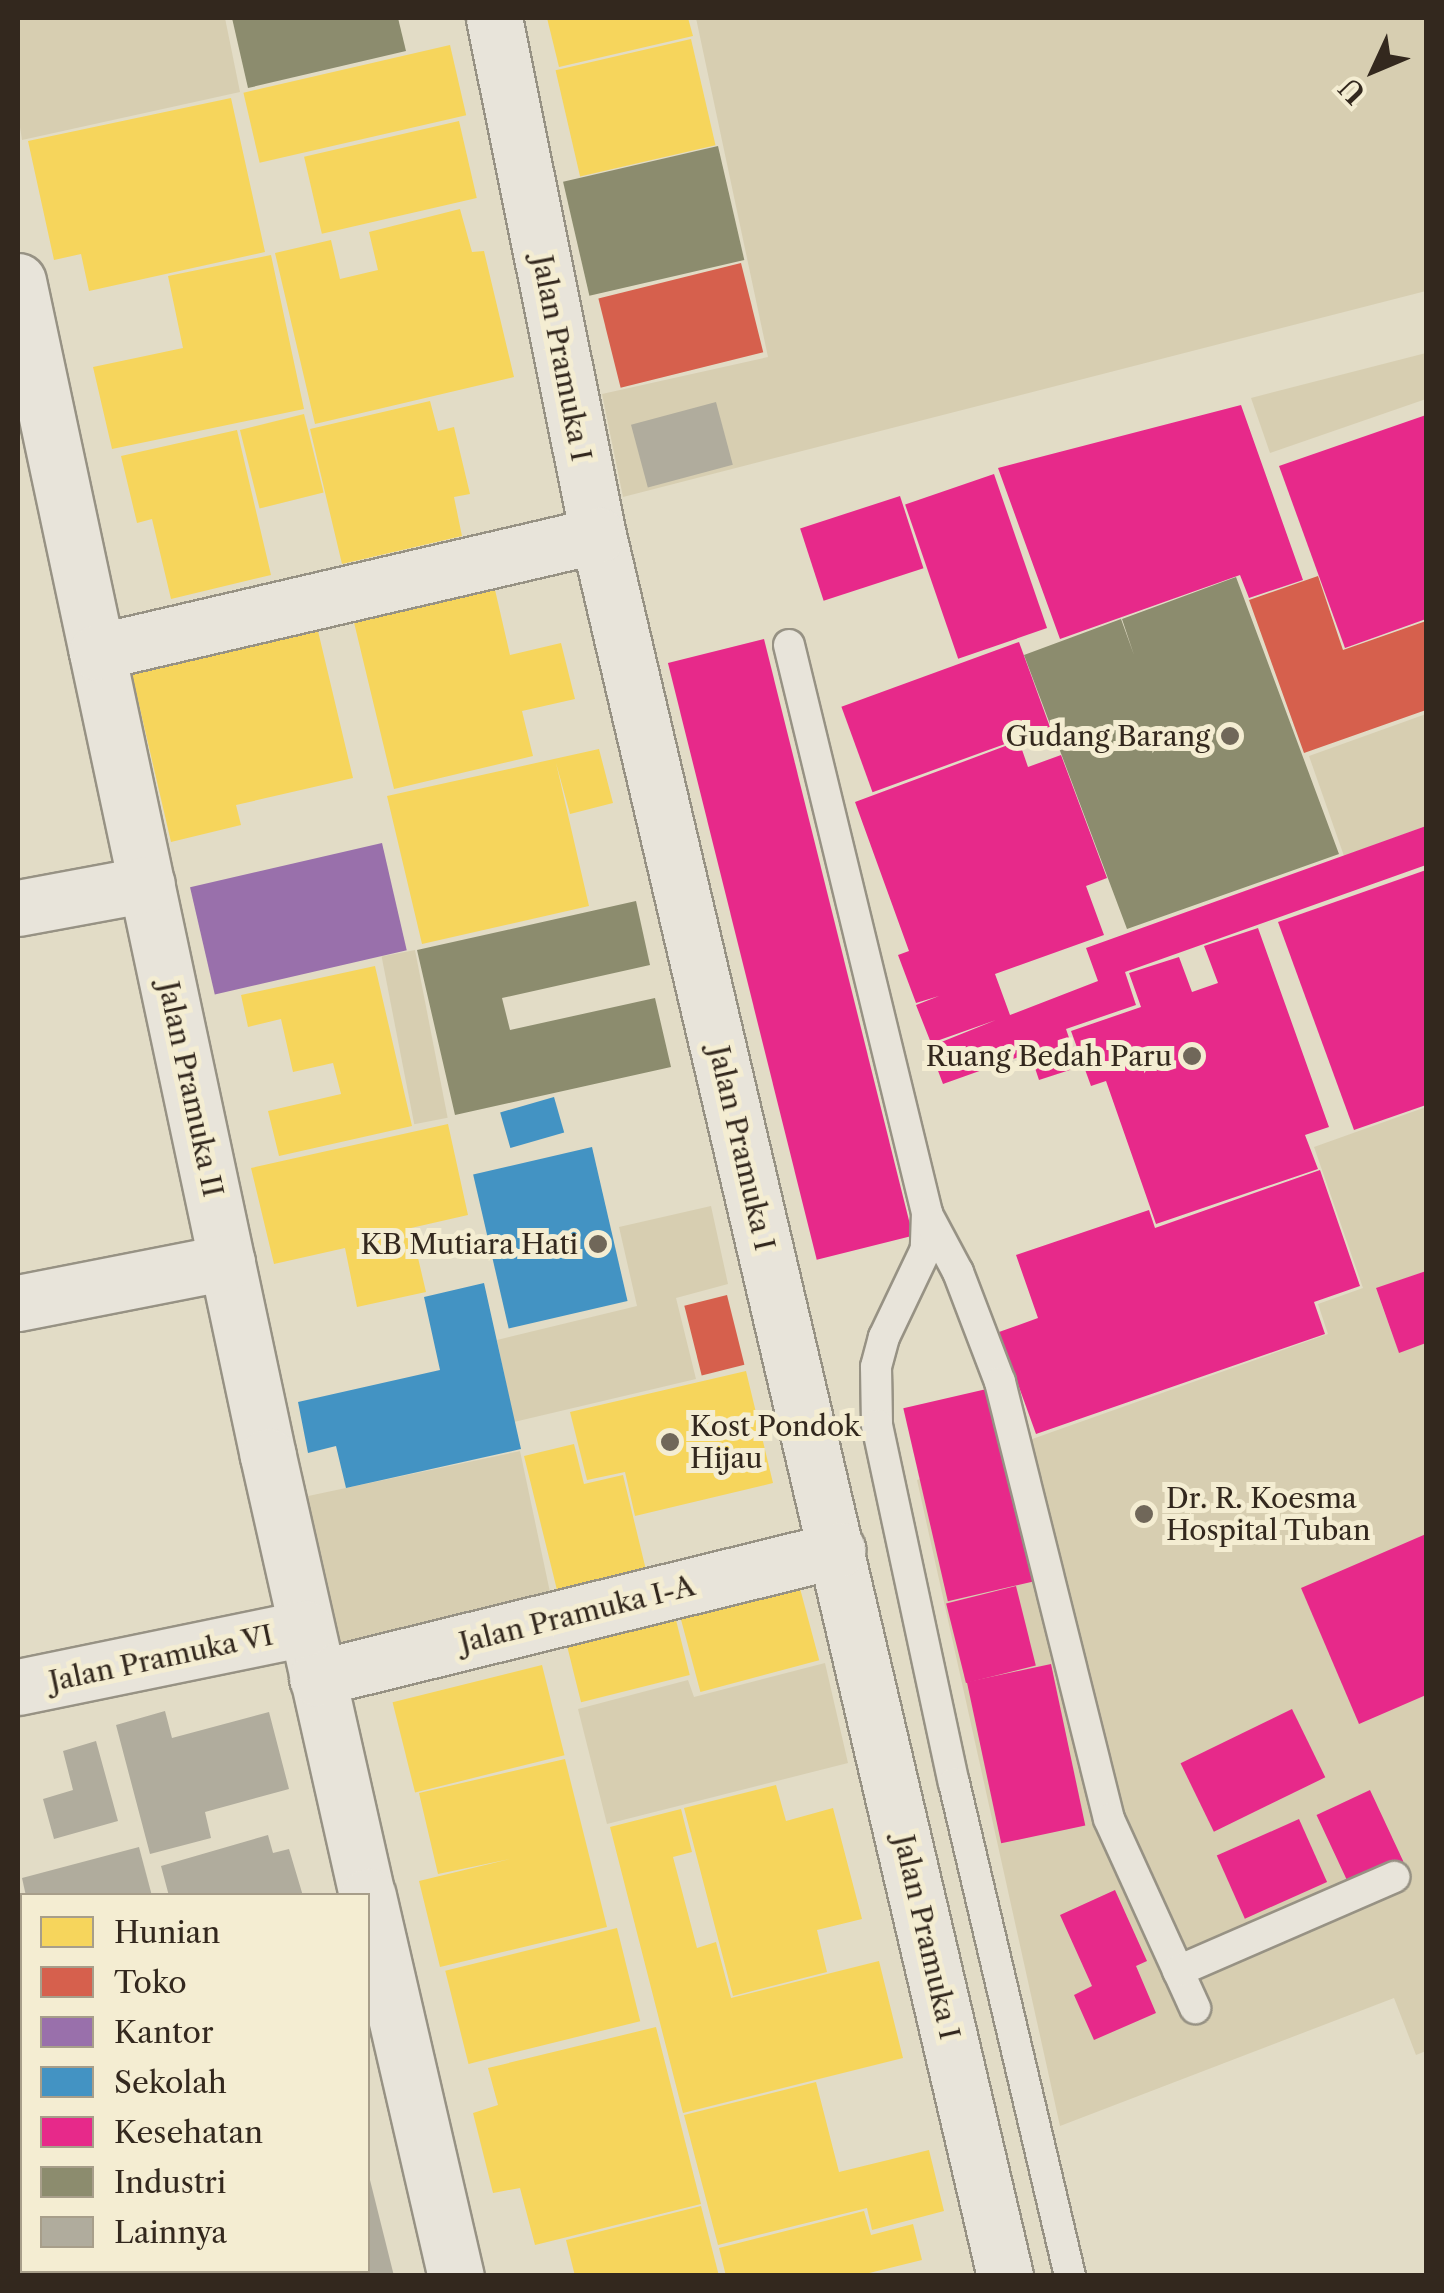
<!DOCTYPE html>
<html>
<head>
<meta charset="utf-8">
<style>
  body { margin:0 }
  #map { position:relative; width:1444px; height:2293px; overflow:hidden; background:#e2dcc6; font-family:"Libre Caslon Text",serif }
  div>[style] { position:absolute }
  .green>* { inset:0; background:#d7ceb1; transform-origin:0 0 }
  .homes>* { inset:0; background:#f6d55c; transform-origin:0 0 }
  .shops>* { inset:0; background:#d6604d; transform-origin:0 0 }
  .offices>* { inset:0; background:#9970ab; transform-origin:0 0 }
  .schools>* { inset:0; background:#4393c3; transform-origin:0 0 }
  .health>* { inset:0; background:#e7298a; transform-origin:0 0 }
  .industry>* { inset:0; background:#8c8c6e; transform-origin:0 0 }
  .building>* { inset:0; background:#b0ac9d; transform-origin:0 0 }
  .roads { filter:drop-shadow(2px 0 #979284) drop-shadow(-2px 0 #979284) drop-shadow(0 2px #979284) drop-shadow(0 -2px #979284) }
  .lane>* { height:30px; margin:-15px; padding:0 15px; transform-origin:15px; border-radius:15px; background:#e8e4da }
  .street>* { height:55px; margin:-27.5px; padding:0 27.5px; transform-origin:27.5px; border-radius:27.5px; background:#e8e4da }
  .dots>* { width:28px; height:28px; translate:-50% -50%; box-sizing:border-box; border:5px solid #f4edd2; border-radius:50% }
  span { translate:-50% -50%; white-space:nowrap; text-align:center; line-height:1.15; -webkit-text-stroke:10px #f4edd2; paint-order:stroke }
  .street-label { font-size:28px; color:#33281e }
  .poi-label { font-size:28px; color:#33281e }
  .right { translate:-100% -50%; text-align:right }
  .left { translate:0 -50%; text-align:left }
  .frame { position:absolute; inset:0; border:20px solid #33281e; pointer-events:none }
  .legend { position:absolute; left:20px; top:1893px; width:350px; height:380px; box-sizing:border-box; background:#f4edd2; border:2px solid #a79e8a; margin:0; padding:12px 18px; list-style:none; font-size:30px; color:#33281e }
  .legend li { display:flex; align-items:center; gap:20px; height:50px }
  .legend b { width:50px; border:2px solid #a79e8a }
  .north { position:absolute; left:1324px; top:20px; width:100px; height:100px; -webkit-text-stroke:8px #f4edd2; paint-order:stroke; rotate:226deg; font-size:28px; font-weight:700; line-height:40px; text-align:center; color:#33281e }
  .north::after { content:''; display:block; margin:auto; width:35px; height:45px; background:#33281e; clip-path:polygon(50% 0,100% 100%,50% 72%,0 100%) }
</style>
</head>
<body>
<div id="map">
  <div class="green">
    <i style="clip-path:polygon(18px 18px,225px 18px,240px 92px,22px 140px,18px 114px)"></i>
    <i style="clip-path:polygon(696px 18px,1426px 18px,1426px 291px,623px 497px,602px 394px,768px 357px)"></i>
    <i style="clip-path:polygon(1426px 353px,1426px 399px,1270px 453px,1251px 398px)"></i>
    <i style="clip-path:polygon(1426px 714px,1426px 826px,1344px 856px,1309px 756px)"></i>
    <i style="left:415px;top:950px;width:171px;height:34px;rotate:79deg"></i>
    <i style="clip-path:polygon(1426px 1107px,1426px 1271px,1376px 1289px,1399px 1352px,1426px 1343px,1426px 2051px,1416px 2055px,1394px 1998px,1060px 2126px,917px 1480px,1328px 1334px,1318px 1304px,1363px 1288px,1314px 1147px)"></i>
    <i style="clip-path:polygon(711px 1206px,728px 1284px,676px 1298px,696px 1379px,514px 1422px,497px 1340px,637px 1306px,619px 1227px)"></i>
    <i style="left:520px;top:1451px;width:150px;height:231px;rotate:78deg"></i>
    <i style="clip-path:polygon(825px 1663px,848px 1763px,607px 1824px,578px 1709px,688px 1680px,694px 1697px)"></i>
  </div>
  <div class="homes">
    <i style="clip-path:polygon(547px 18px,688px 18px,693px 36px,559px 67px)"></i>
    <i style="left:691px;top:39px;width:109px;height:139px;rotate:77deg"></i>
    <i style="left:450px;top:45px;width:72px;height:212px;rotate:77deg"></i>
    <i style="clip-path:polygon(231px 98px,265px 252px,89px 291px,81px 254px,54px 260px,28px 141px)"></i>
    <i style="left:459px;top:121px;width:79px;height:159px;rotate:77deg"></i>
    <i style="clip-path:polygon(460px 209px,472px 252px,484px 251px,514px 377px,315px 424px,275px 253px,331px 240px,340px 279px,378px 270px,369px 232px)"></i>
    <i style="clip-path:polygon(271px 255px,304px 409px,112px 449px,93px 367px,183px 348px,168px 276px)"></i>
    <i style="clip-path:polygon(430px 401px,438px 431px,454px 427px,470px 494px,454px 497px,462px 536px,342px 564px,310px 429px)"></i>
    <i style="left:304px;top:414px;width:81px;height:66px;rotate:76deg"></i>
    <i style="clip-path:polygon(237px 430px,271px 575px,171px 599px,152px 519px,137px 523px,121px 456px)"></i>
    <i style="clip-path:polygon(493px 581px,510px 655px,561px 643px,575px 699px,522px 711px,533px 756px,394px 789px,352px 614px)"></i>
    <i style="clip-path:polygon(318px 631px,353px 778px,236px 805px,241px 825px,171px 842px,132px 674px)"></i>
    <i style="clip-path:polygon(599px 749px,613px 803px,570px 814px,556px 763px,589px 906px,422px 944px,387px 796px)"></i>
    <i style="clip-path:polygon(375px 966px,412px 1126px,279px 1156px,268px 1111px,341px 1094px,333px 1063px,293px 1072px,281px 1019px,248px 1027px,241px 995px)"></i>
    <i style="clip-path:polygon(448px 1124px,468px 1215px,411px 1228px,426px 1292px,357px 1307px,345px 1248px,274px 1264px,251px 1168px)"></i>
    <i style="clip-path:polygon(746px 1371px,773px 1483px,635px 1516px,625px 1472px,587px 1480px,570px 1412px)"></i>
    <i style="clip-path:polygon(574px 1444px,584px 1484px,623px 1475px,646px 1570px,557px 1590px,524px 1456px)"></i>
    <i style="left:798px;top:1581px;width:82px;height:123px;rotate:75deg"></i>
    <i style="left:674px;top:1612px;width:65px;height:112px;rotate:76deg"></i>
    <i style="left:542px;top:1665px;width:93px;height:154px;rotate:76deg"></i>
    <i style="clip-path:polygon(565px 1759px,607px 1927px,440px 1967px,419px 1881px,510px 1859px,438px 1874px,419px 1793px)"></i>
    <i style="clip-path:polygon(776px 1785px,786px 1821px,833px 1808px,862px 1919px,817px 1930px,827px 1972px,733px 1996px,684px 1808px)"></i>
    <i style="clip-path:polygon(681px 1809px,692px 1852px,673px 1857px,697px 1948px,716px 1942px,731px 1998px,879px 1961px,903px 2058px,683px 2113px,610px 1827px)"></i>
    <i style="left:617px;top:1928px;width:96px;height:177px;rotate:76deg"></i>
    <i style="clip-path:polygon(656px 2027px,701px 2204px,535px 2245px,520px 2188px,493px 2193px,473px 2113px,498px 2105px,488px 2068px)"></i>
    <i style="clip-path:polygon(816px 2082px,839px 2172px,929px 2150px,944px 2211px,872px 2230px,867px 2208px,718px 2245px,684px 2115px)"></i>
    <i style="clip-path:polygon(701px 2206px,719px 2276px,575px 2276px,566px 2240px)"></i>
    <i style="clip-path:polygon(864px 2211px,871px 2235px,913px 2224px,922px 2260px,857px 2276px,726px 2276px,719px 2248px)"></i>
  </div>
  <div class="shops">
    <i style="left:741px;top:263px;width:92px;height:147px;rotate:76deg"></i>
    <i style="clip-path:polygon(1318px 576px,1343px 650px,1426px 621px,1426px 710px,1304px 753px,1249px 600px)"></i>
    <i style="left:727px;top:1295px;width:72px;height:44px;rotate:76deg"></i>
  </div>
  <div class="offices">
    <i style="left:382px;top:843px;width:110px;height:197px;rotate:77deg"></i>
  </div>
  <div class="schools">
    <i style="left:554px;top:1097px;width:37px;height:56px;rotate:74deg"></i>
    <i style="left:592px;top:1147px;width:158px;height:122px;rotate:77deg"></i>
    <i style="clip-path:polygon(484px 1283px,521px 1449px,346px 1488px,336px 1446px,308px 1453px,298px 1402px,440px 1370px,424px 1297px)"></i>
  </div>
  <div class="health">
    <i style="clip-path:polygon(1241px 405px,1303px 580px,1249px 598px,1240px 575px,1060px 639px,998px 468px)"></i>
    <i style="clip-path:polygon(1426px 415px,1426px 619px,1345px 648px,1279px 466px)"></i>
    <i style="left:994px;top:474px;width:163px;height:94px;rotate:71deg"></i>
    <i style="left:900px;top:496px;width:76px;height:105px;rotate:72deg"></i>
    <i style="left:764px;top:639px;width:615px;height:99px;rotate:76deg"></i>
    <i style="left:1019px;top:642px;width:91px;height:189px;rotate:70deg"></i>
    <i style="clip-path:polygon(1019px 741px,1028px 767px,1061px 755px,1107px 878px,1086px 886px,1104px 935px,995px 974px,1010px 1015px,1098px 981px,1086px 948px,1426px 826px,1426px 865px,1125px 972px,1136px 1005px,1066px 1029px,1079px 1067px,1039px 1080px,1030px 1053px,943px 1084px,929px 1047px,996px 1020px,931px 1043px,916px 1005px,939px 996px,916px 1003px,898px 955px,909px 951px,855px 802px)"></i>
    <i style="clip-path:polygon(1426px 870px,1426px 1105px,1354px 1130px,1278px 922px)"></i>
    <i style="clip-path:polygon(1258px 928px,1329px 1127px,1305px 1135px,1318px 1169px,1156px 1224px,1106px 1081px,1091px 1086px,1071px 1031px,1141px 1007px,1129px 973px,1179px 957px,1192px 992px,1218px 983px,1204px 946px)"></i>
    <i style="clip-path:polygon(1320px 1170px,1360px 1286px,1314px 1302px,1325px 1334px,1036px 1434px,999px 1332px,1038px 1318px,1016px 1255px,1149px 1210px,1155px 1228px)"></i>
    <i style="clip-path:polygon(1426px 1271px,1426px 1343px,1399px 1353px,1376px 1288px)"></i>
    <i style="left:991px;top:1388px;width:198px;height:90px;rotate:77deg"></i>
    <i style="clip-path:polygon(1426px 1534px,1426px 1695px,1359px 1724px,1301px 1588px)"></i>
    <i style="left:1016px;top:1586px;width:82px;height:72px;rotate:76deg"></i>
    <i style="left:1051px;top:1664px;width:165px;height:86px;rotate:78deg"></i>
    <i style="left:1292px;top:1709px;width:76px;height:124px;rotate:64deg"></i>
    <i style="left:1370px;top:1790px;width:79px;height:59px;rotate:65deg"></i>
    <i style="left:1299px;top:1819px;width:69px;height:90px;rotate:66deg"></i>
    <i style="clip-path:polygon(1115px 1890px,1147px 1961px,1136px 1966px,1156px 2013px,1094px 2040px,1074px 1995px,1092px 1986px,1060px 1915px)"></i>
  </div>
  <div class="industry">
    <i style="clip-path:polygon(232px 18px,398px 18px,406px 51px,248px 88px)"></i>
    <i style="left:718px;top:146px;width:117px;height:159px;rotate:77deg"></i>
    <i style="clip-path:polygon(1236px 577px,1339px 854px,1127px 929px,1024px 655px,1121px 619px,1134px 655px,1122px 619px)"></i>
    <i style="clip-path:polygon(636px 901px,650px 965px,502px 998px,510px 1030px,655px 998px,671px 1067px,455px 1115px,417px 950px)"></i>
  </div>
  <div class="building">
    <i style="left:716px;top:402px;width:65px;height:88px;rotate:75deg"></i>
    <i style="clip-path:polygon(165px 1711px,172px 1738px,269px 1712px,289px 1789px,205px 1812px,211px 1838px,150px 1854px,116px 1725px)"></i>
    <i style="clip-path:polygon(96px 1741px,118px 1821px,54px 1839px,43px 1799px,73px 1790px,63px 1751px)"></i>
    <i style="clip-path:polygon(268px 1835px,273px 1853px,289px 1849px,303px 1896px,169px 1896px,161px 1866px)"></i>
    <i style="clip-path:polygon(139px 1847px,152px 1896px,26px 1896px,22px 1878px)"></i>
    <i style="left:22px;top:2066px;width:146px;height:4px;rotate:90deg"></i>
    <i style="clip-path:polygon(368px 2172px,394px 2276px,234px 2276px,233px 2270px,368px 2270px)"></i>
    <i style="left:22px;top:2270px;width:66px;height:7px"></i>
    <i style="left:91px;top:2270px;width:138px;height:6px"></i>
  </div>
  <div class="roads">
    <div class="lane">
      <i style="left:789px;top:645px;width:585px;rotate:76.34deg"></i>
      <i style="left:927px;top:1213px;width:36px;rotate:92deg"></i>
      <i style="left:926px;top:1249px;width:98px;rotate:115.5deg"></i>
      <i style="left:884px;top:1337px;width:31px;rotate:105deg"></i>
      <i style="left:876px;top:1367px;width:58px;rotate:89deg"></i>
      <i style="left:877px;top:1425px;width:366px;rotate:77.9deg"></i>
      <i style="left:954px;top:1783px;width:506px;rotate:76.76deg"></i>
      <i style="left:927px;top:1214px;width:66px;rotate:61.9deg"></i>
      <i style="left:958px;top:1272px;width:118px;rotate:69.1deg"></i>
      <i style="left:1000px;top:1382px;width:450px;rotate:76deg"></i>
      <i style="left:1109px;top:1819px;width:208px;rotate:65.5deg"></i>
      <i style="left:1178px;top:1971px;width:236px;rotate:-23.5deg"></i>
    </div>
    <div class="street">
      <i style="left:494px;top:18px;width:527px;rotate:78.63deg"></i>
      <i style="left:598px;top:535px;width:1788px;rotate:76.84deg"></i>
      <i style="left:18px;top:281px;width:1201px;rotate:77.99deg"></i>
      <i style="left:268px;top:1456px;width:451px;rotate:77.3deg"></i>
      <i style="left:97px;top:652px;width:514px;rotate:-13.14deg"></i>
      <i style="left:18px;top:908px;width:131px;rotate:-10.5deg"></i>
      <i style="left:18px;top:1303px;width:213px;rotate:-11.1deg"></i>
      <i style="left:317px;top:1678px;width:536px;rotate:-13.83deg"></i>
      <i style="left:18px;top:1687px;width:293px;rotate:-11.6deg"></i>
      <i style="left:368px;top:1896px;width:390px;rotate:77deg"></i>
      <i style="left:18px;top:2025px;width:4px;rotate:-27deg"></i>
    </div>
  </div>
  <div class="dots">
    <i style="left:1230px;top:736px;background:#706759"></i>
    <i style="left:1192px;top:1056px;background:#706759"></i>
    <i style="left:598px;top:1244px;background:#706759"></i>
    <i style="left:670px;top:1442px;background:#706759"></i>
    <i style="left:1144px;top:1514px;background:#706759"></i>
  </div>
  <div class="street-label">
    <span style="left:562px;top:358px;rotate:79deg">Jalan Pramuka I</span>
    <span style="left:191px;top:1089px;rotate:78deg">Jalan Pramuka II</span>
    <span style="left:742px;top:1148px;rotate:77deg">Jalan Pramuka I</span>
    <span style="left:577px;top:1614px;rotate:-14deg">Jalan Pramuka I-A</span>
    <span style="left:161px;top:1658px;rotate:-12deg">Jalan Pramuka VI</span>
    <span style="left:927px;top:1937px;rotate:77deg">Jalan Pramuka I</span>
  </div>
  <div class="poi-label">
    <span class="right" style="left:1210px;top:736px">Gudang Barang</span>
    <span class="right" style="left:1172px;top:1056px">Ruang Bedah Paru</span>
    <span class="right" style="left:578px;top:1244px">KB Mutiara Hati</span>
    <span class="left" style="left:690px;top:1442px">Kost Pondok<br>Hijau</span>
    <span class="left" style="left:1166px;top:1514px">Dr. R. Koesma<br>Hospital Tuban</span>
  </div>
  <div class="frame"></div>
  <ul class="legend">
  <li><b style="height:28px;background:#f6d55c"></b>Hunian</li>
  <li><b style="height:28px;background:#d6604d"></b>Toko</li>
  <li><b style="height:28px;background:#9970ab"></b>Kantor</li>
  <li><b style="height:28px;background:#4393c3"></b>Sekolah</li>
  <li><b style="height:28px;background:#e7298a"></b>Kesehatan</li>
  <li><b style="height:28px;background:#8c8c6e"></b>Industri</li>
  <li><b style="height:28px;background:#b0ac9d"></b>Lainnya</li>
  </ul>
  <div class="north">U</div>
</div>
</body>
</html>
